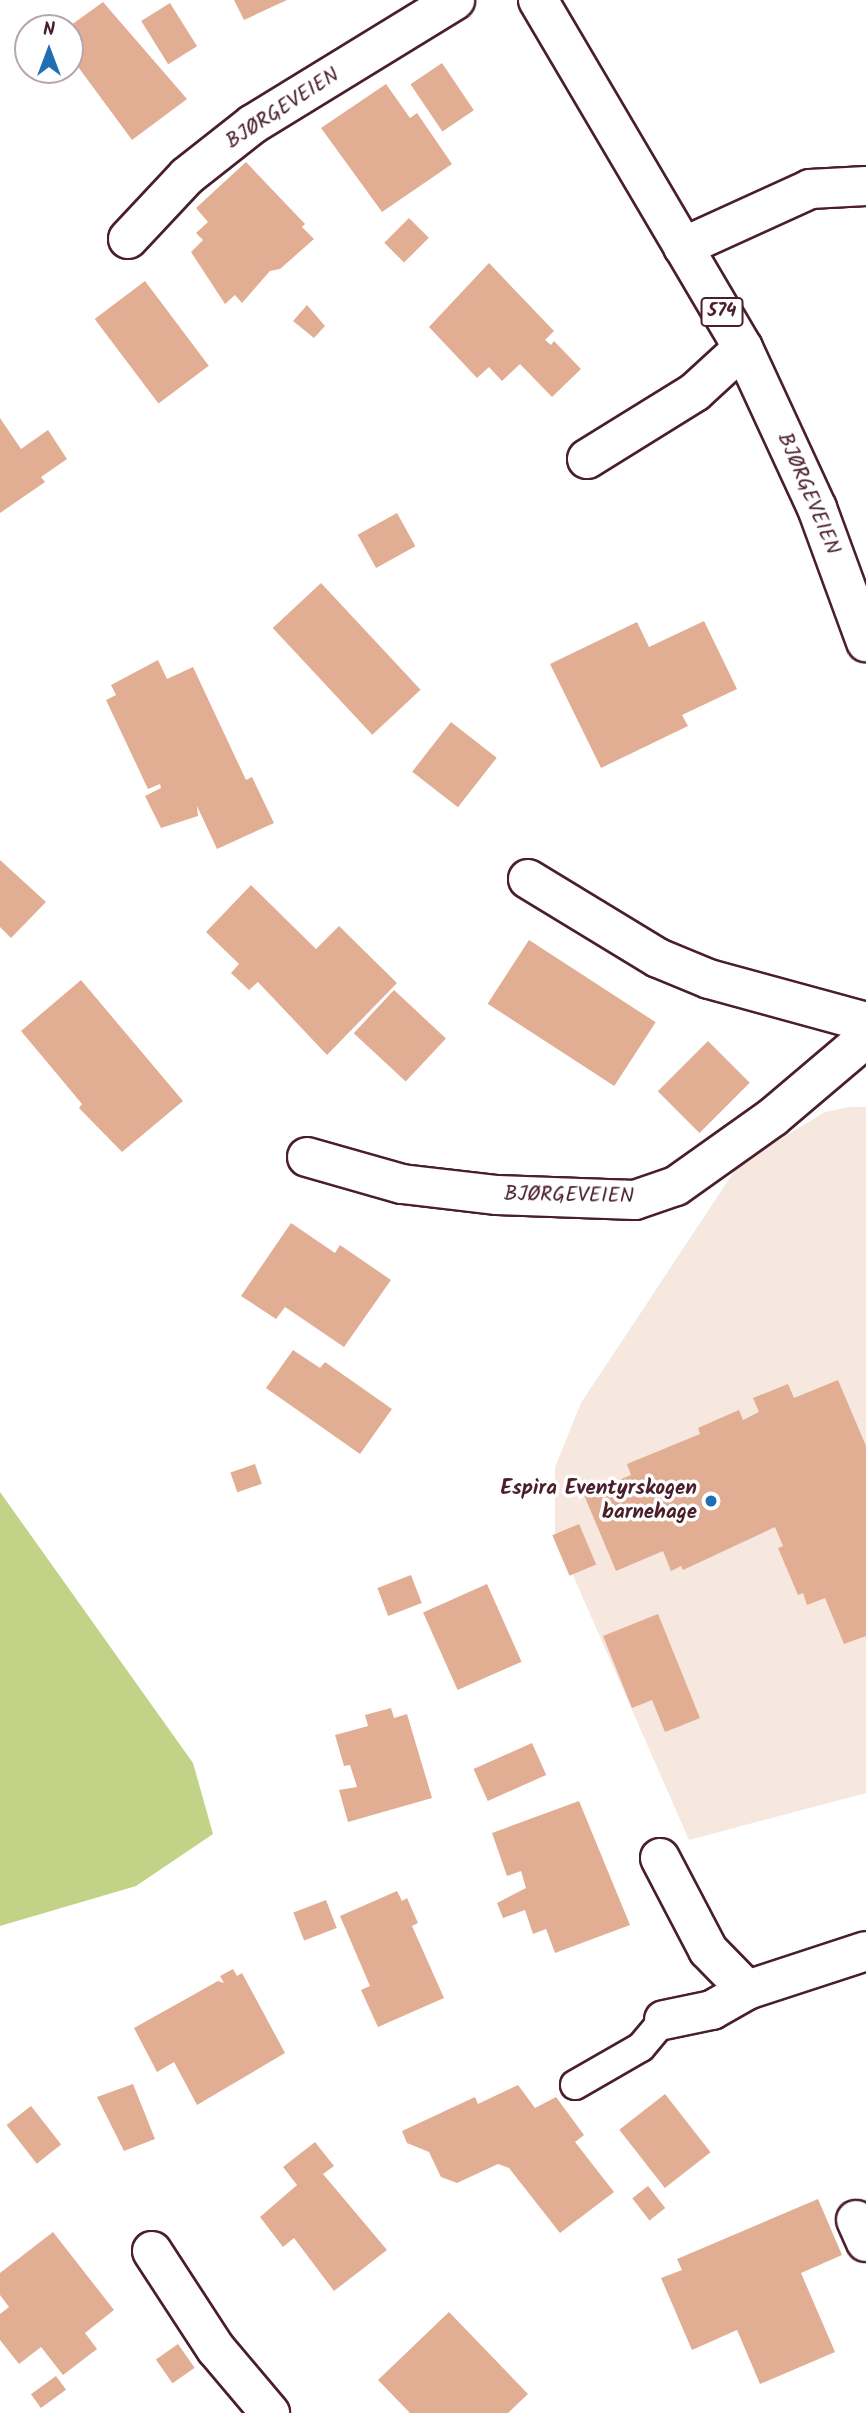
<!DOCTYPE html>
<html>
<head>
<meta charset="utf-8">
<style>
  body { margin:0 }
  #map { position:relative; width:866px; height:2413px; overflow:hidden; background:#fff; font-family:Kalam,sans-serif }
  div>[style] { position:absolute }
  .built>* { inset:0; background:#f6e7df }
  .green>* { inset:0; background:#c2d287 }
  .building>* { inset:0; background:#e1ae94; transform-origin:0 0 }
  .roads { filter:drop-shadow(2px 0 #4a1f2b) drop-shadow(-2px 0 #4a1f2b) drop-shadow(0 2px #4a1f2b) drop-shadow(0 -2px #4a1f2b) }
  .lane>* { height:28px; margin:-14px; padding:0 14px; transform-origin:14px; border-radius:14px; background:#fff }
  .street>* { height:38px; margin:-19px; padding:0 19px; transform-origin:19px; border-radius:19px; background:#fff }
  .primary>* { height:38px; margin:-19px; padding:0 19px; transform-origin:19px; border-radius:19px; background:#fff }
  .dots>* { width:19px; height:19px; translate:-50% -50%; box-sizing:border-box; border:4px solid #fff; border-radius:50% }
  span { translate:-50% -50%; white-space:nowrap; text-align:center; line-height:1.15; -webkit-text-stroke:7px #fff; paint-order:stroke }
  .shield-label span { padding:2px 5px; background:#fff; border:2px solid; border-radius:5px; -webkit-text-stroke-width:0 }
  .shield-label { font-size:19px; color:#4a1f2b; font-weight:700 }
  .street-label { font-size:21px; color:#4a1f2b }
  .poi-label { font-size:21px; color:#4a1f2b; font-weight:700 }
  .right { translate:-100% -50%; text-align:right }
  .north { position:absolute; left:14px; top:14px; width:70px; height:70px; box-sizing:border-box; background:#fff; border:2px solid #b7a5aa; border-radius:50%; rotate:0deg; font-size:19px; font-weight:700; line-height:28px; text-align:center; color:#4a1f2b }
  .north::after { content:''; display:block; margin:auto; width:24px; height:32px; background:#1f6fb2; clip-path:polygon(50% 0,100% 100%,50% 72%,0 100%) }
</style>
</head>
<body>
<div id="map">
  <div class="built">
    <i style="clip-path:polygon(850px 1107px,866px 1107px,866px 1793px,689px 1840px,555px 1534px,555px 1467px,581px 1403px,739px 1164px,825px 1112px)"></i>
  </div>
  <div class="green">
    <i style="clip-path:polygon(0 1492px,193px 1763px,213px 1834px,136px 1886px,0 1926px)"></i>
  </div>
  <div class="building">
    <i style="clip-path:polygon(234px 0,287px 0,244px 20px)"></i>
    <i style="clip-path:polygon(103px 2px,187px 99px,132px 140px,73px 60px,76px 57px,70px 49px,67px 28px)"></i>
    <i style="left:170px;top:3px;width:51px;height:34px;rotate:58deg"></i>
    <i style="left:442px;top:63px;width:57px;height:38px;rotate:56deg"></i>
    <i style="clip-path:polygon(386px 84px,410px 118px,417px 113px,452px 164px,382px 212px,321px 128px)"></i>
    <i style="clip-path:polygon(246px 162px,305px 224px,302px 227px,314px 239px,280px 269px,270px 271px,242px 303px,235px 295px,225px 304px,191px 252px,203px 240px,196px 233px,208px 222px,196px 208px)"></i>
    <i style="left:409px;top:218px;width:28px;height:35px;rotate:45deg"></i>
    <i style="clip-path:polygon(489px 263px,554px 331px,545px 340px,551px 345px,554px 341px,581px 369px,552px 397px,520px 364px,502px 381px,489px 367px,477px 378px,429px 327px)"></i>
    <i style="left:145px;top:281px;width:106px;height:63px;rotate:53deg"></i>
    <i style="clip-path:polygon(307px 305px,325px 326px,314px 338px,293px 321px)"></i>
    <i style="clip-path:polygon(0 418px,21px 449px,48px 430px,67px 459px,41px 477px,45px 482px,0 513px)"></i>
    <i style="left:397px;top:513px;width:38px;height:45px;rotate:61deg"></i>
    <i style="left:321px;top:583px;width:146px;height:66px;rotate:47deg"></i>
    <i style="clip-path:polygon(704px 621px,737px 689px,682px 715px,688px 726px,601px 768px,550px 664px,637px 622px,649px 647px)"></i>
    <i style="clip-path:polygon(158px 660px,167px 679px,193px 667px,246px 780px,252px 777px,274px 823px,217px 849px,197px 806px,198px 816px,161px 828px,145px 796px,161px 788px,160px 784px,148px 789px,106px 700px,116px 695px,111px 685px)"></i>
    <i style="left:451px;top:722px;width:58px;height:63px;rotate:38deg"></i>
    <i style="clip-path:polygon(0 860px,46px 902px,11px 938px,0 927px)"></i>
    <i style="clip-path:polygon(251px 885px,316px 949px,339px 926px,397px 983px,327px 1055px,258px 982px,249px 990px,231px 973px,239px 964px,206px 932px)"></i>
    <i style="left:529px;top:940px;width:151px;height:76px;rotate:33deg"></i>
    <i style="clip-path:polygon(81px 980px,183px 1101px,122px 1152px,79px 1108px,82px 1104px,21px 1031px)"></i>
    <i style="left:394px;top:990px;width:71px;height:59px;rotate:43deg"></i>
    <i style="left:708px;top:1041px;width:59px;height:71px;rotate:45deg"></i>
    <i style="clip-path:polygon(291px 1223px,335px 1253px,340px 1245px,391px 1280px,344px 1347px,285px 1307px,276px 1319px,241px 1296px)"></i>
    <i style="clip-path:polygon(293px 1350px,320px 1368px,325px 1362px,392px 1409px,360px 1454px,266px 1388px)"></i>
    <i style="clip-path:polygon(838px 1380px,866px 1446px,866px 1636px,844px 1644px,825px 1598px,807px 1605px,803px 1593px,798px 1595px,778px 1548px,783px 1546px,775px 1527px,683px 1570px,681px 1566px,671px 1571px,663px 1551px,616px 1571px,584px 1495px,631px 1475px,627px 1464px,700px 1434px,698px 1428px,739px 1410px,743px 1420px,759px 1412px,753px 1398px,788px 1384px,794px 1398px)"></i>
    <i style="left:255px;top:1464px;width:21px;height:26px;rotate:71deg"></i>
    <i style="left:579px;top:1524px;width:44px;height:29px;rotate:67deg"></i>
    <i style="left:411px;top:1575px;width:30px;height:36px;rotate:69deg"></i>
    <i style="left:487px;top:1584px;width:85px;height:70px;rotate:66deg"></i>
    <i style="clip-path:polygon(658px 1614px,700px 1718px,665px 1732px,652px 1700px,632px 1708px,603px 1636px)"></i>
    <i style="clip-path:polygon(391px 1708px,394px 1718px,407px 1714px,432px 1798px,348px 1822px,339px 1790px,357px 1787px,350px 1765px,344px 1766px,335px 1735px,368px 1726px,365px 1715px)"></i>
    <i style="left:532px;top:1743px;width:35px;height:64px;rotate:66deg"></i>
    <i style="clip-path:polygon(579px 1801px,630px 1925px,555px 1953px,546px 1929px,533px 1934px,525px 1910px,503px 1918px,497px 1903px,526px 1888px,521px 1871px,507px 1876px,492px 1833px)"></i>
    <i style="clip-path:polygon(397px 1891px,402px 1901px,407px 1898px,418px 1923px,412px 1926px,444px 1998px,378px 2027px,361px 1990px,370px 1986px,340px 1916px)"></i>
    <i style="left:326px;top:1900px;width:30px;height:35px;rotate:69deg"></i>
    <i style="clip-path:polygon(233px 1969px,237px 1976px,242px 1973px,285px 2053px,197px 2105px,174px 2062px,157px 2072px,134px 2028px,218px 1981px,224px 1983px,220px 1976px)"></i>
    <i style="clip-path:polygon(133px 2084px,155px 2139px,124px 2151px,97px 2097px)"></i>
    <i style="clip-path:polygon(518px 2085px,535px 2108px,556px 2097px,584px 2135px,575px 2142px,614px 2192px,560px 2233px,509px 2168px,498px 2164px,457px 2183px,441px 2177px,429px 2152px,407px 2143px,402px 2131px,475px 2097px,478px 2104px)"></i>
    <i style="left:665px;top:2094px;width:74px;height:58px;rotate:52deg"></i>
    <i style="left:31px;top:2106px;width:49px;height:31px;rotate:52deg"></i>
    <i style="clip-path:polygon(315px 2142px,334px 2166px,323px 2174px,387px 2250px,334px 2291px,294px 2238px,283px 2247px,260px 2217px,297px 2185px,283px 2167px)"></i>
    <i style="left:648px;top:2186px;width:28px;height:20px;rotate:52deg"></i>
    <i style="clip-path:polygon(818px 2199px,842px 2255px,801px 2273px,835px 2352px,760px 2384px,737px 2330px,692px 2350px,661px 2278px,682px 2270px,677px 2259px)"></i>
    <i style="clip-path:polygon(53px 2232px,114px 2310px,85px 2333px,97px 2349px,63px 2375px,41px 2347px,19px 2364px,0 2340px,0 2314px,9px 2307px,0 2295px,0 2273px)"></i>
    <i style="clip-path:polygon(449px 2312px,528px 2394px,508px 2413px,410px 2413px,378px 2380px)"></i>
    <i style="left:178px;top:2344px;width:29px;height:27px;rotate:55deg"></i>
    <i style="left:56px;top:2376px;width:17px;height:31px;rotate:54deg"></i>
  </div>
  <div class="roads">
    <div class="lane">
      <i style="left:575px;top:2085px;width:76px;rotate:-29.9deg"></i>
      <i style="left:641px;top:2047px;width:35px;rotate:-50deg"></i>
    </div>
    <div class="street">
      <i style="left:128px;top:239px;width:86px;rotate:-46.9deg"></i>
      <i style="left:187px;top:176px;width:84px;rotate:-38.2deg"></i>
      <i style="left:253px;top:124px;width:237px;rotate:-31.5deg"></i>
      <i style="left:683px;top:247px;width:140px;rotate:-24.5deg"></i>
      <i style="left:810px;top:189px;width:56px;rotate:-3.1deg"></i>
      <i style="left:587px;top:459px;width:127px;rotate:-31.8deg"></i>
      <i style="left:695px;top:392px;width:65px;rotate:-42.5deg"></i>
      <i style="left:528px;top:879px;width:152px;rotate:31.3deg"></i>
      <i style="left:658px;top:958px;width:55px;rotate:22.4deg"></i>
      <i style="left:709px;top:979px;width:163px;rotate:15.3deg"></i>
      <i style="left:307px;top:1157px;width:99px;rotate:15.9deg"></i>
      <i style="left:402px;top:1184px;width:96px;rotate:6.6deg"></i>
      <i style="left:497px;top:1195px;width:138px;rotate:2.1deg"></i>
      <i style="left:635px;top:1200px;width:43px;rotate:-18.9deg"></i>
      <i style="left:676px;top:1186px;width:119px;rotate:-35.4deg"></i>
      <i style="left:773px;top:1117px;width:122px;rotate:-40.3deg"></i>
      <i style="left:660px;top:1858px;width:104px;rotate:62.4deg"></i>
      <i style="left:708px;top:1950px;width:56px;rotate:45.7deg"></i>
      <i style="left:747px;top:1990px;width:125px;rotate:-18.1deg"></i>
      <i style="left:664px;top:2020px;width:49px;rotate:-11.8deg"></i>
      <i style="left:712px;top:2010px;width:40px;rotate:-29.7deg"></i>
      <i style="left:856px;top:2220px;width:24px;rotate:66deg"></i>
      <i style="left:152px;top:2251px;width:117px;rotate:56.9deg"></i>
      <i style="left:216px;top:2349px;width:84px;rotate:49.8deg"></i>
    </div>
    <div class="primary">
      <i style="left:538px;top:0;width:404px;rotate:59.5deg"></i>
      <i style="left:743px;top:348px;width:176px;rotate:65.2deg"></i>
      <i style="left:817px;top:508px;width:143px;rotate:69.9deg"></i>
    </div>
  </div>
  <div class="dots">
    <i style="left:711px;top:1501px;background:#1f6fb2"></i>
  </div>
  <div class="shield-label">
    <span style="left:722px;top:312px">574</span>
  </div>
  <div class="street-label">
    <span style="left:283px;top:109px;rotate:-33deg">BJØRGEVEIEN</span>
    <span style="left:808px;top:494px;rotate:67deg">BJØRGEVEIEN</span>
    <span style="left:569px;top:1196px;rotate:1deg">BJØRGEVEIEN</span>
  </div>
  <div class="poi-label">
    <span class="right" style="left:697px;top:1501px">Espira Eventyrskogen<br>barnehage</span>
  </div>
  <div class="north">N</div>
</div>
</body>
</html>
